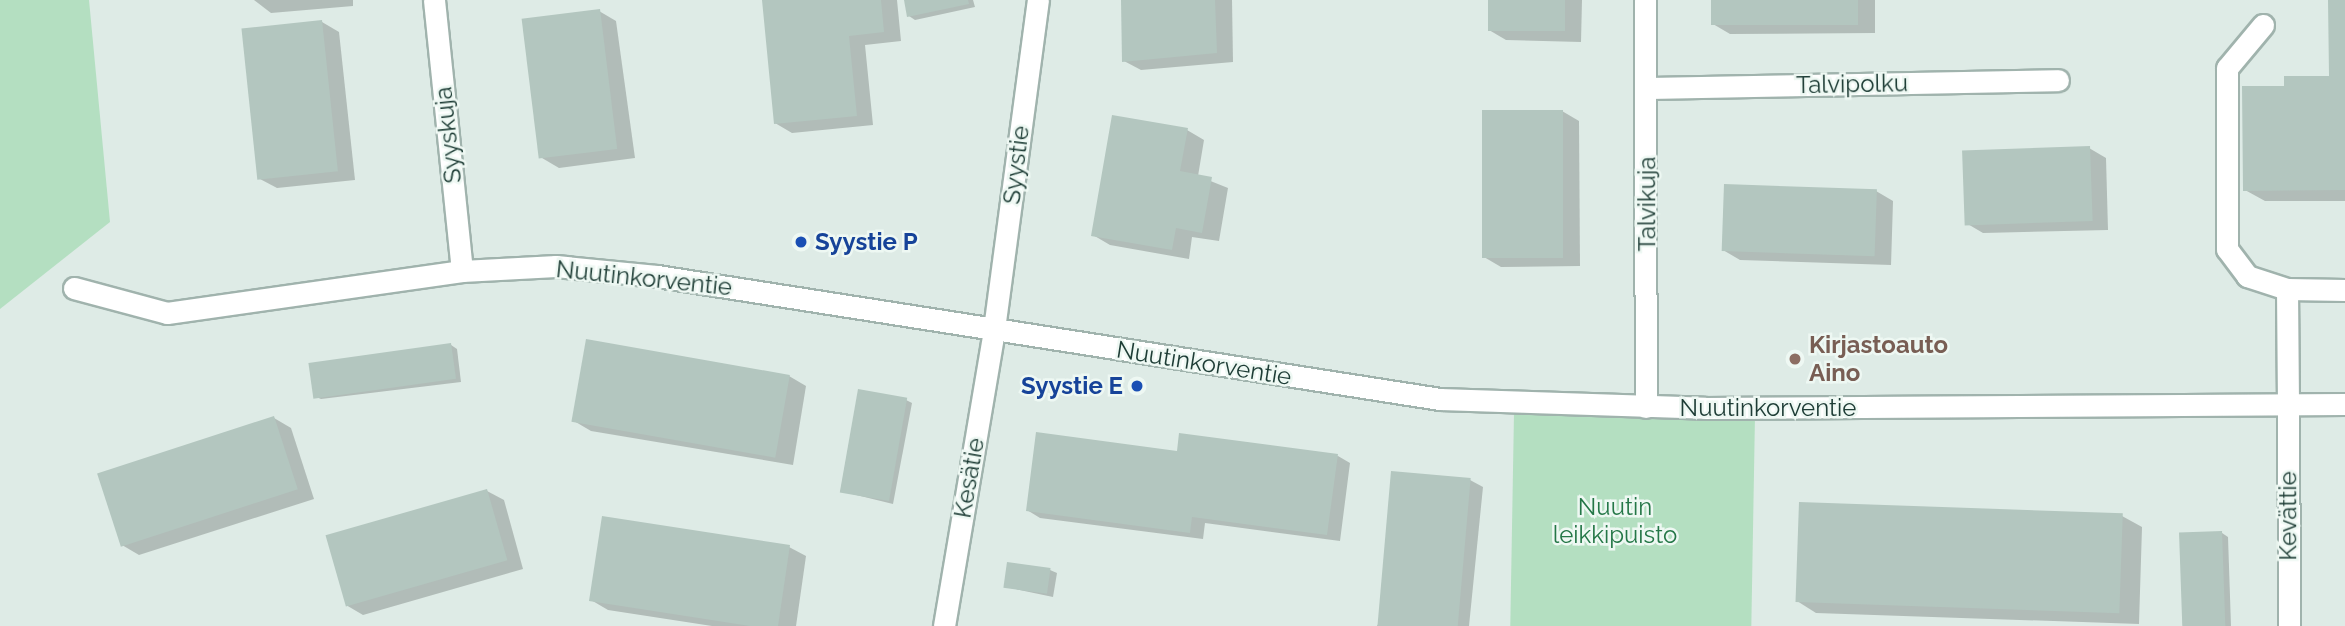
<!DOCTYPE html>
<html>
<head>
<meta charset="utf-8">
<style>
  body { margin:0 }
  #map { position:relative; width:2345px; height:626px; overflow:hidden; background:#deebe6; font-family:Raleway,sans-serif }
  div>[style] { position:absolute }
  .green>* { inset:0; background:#b4dfc1; transform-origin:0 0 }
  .shadow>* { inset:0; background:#0003 }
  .building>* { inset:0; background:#b3c6bf; transform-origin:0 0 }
  .roads { filter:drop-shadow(2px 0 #a0b3ad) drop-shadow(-2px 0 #a0b3ad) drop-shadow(0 2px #a0b3ad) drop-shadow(0 -2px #a0b3ad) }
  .service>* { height:21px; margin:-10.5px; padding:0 10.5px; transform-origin:10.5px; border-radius:10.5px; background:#fff }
  .minor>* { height:21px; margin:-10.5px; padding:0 10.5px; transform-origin:10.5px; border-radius:10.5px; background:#fff }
  .dots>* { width:19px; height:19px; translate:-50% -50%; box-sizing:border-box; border:4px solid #eef8f3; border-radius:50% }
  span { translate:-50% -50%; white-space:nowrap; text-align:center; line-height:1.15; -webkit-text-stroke:5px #eef8f3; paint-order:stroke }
  .street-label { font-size:24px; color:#1d3c35 }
  .transit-label { font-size:24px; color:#164399; font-weight:700 }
  .left { translate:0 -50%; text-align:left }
  .right { translate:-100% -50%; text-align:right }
  .education-label { font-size:24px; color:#785e54; font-weight:700 }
  .park-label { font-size:24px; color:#247747 }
</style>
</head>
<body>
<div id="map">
  <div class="green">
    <i style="clip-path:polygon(0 0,89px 0,110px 222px,0 309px)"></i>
    <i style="left:1514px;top:413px;width:241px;height:214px;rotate:1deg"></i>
  </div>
  <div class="shadow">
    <i style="clip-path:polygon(254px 0,353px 0,353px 6px,271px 13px)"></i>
    <i style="clip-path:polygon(764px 0,897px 0,901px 41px,865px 45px,873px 125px,792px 133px,775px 123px)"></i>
    <i style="clip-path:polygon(905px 0,973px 0,975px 7px,915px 20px,909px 16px)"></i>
    <i style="clip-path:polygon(1122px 0,1232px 0,1233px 62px,1141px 70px,1124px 61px)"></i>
    <i style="clip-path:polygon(1490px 0,1582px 0,1581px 42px,1506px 40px,1489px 30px)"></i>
    <i style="clip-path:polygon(1713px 0,1875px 0,1875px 33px,1730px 34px,1713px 24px)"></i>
    <i style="clip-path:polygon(2330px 0,2345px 0,2345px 201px,2265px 201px,2245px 190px,2286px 88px,2331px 77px)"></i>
    <i style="clip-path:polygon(599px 11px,616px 21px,635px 158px,559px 168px,542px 158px)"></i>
    <i style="clip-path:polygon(322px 22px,339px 32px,355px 180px,277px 188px,260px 179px)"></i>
    <i style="clip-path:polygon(1562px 111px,1579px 121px,1580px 266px,1501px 267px,1484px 257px)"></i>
    <i style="clip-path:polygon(1187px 130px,1204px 140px,1198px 176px,1228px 188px,1219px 241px,1192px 237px,1189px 259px,1110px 245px,1093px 235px)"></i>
    <i style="clip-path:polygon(2089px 148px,2106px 158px,2108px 230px,1983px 233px,1966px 223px)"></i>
    <i style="clip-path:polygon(1876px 191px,1893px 201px,1891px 265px,1740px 260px,1723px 250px)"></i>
    <i style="clip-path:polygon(451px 345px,457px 349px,461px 382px,321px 399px,314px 396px)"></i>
    <i style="clip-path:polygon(789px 376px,806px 386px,793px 465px,591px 431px,574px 421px)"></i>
    <i style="clip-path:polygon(906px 400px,912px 403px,893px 504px,840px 491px)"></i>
    <i style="clip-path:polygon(274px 418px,291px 428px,314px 499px,139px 555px,122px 545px)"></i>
    <i style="clip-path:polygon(1338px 456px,1350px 463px,1340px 541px,1205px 523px,1203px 539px,1040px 518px,1027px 510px)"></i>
    <i style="clip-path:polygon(1470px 480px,1483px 487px,1469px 626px,1377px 626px)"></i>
    <i style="clip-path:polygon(487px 491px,504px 500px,523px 569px,363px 615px,346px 605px)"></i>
    <i style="clip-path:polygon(2122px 516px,2142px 527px,2139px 624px,1816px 613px,1797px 601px)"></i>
    <i style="clip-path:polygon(2222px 533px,2228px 537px,2231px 626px,2184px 626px)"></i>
    <i style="clip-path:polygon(789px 547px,806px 556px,796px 626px,712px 626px,608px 610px,591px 600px)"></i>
    <i style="clip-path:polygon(1050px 570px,1057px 573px,1053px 597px,1006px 587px)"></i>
  </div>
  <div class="building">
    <i style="clip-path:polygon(762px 0,881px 0,884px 32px,849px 36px,857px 116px,774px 124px)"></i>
    <i style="clip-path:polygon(904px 0,968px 0,969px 4px,907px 17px)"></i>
    <i style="clip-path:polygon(1121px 0,1215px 0,1217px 53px,1122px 62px)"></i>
    <i style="left:1488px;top:0;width:77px;height:31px"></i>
    <i style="left:1711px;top:0;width:147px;height:25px"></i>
    <i style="clip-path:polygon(2328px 0,2345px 0,2345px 190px,2243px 191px,2242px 86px,2284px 86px,2284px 76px,2329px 76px)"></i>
    <i style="left:600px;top:9px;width:141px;height:79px;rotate:83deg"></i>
    <i style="left:322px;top:20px;width:152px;height:81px;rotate:84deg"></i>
    <i style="left:1482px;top:110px;width:81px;height:148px"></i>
    <i style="clip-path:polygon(1112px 115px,1188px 128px,1180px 171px,1212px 177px,1202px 233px,1176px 228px,1172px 250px,1091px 236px)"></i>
    <i style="left:2090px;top:146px;width:75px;height:128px;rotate:88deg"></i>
    <i style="left:1724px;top:184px;width:153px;height:67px;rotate:2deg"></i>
    <i style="left:586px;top:339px;width:207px;height:84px;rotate:10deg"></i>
    <i style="left:451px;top:343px;width:36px;height:144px;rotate:82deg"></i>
    <i style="left:858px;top:389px;width:50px;height:105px;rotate:10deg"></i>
    <i style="left:274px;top:416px;width:77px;height:186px;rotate:72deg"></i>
    <i style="clip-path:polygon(1036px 432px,1177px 451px,1179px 433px,1338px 454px,1327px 535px,1192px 517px,1190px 533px,1026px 511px)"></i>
    <i style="left:1391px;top:471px;width:80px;height:156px;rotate:5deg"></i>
    <i style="left:487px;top:489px;width:74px;height:168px;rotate:74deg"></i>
    <i style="left:1799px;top:502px;width:324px;height:100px;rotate:2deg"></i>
    <i style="clip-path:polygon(602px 516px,790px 545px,778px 626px,750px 626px,589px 601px)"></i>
    <i style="left:2222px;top:531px;width:95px;height:43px;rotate:88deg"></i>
    <i style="left:1007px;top:562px;width:44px;height:26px;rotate:8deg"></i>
  </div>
  <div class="roads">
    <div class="service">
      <i style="left:2263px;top:25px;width:56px;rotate:129.9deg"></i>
      <i style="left:2227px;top:68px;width:181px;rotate:90deg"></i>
      <i style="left:2227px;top:249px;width:34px;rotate:53deg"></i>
      <i style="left:2247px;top:276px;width:42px;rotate:18deg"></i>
      <i style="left:2287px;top:289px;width:58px;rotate:1deg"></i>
      <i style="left:2287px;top:289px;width:118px;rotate:89.5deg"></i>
    </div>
    <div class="minor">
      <i style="left:434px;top:0;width:272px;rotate:84.1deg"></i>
      <i style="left:1645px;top:0;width:407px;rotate:89.9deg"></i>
      <i style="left:1646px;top:88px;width:412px;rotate:-1.1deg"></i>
      <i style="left:74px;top:288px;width:96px;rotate:15deg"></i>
      <i style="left:167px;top:313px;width:298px;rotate:-8.1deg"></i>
      <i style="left:462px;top:271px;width:94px;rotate:-3deg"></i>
      <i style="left:556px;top:266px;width:101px;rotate:5.7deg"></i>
      <i style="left:657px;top:276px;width:793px;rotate:8.93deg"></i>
      <i style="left:1440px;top:399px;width:265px;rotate:1.9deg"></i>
      <i style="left:1705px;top:408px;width:640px;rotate:-0.36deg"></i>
      <i style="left:2288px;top:407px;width:219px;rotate:89.7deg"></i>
      <i style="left:944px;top:626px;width:301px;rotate:-80.4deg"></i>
      <i style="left:994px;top:329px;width:332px;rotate:-82.4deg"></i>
    </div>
  </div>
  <div class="dots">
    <i style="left:801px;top:242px;background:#1a4fb4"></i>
    <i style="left:1795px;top:359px;background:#8d6e63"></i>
    <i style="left:1137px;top:386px;background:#1a4fb4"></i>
  </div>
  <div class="street-label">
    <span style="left:1852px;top:84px;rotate:-1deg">Talvipolku</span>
    <span style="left:448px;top:135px;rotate:-96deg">Syyskuja</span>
    <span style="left:1016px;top:165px;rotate:-83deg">Syystie</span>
    <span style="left:1647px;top:204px;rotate:-90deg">Talvikuja</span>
    <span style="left:644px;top:278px;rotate:6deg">Nuutinkorventie</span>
    <span style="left:1204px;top:363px;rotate:9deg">Nuutinkorventie</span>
    <span style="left:1768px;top:408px">Nuutinkorventie</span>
    <span style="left:969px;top:478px;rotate:-80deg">Kesätie</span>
    <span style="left:2288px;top:516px;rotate:-90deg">Kevättie</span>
  </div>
  <div class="transit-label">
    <span class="left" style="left:815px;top:242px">Syystie P</span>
    <span class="right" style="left:1123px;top:386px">Syystie E</span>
  </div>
  <div class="education-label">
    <span class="left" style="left:1809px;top:359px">Kirjastoauto<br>Aino</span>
  </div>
  <div class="park-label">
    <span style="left:1615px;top:521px">Nuutin<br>leikkipuisto</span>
  </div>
</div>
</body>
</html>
